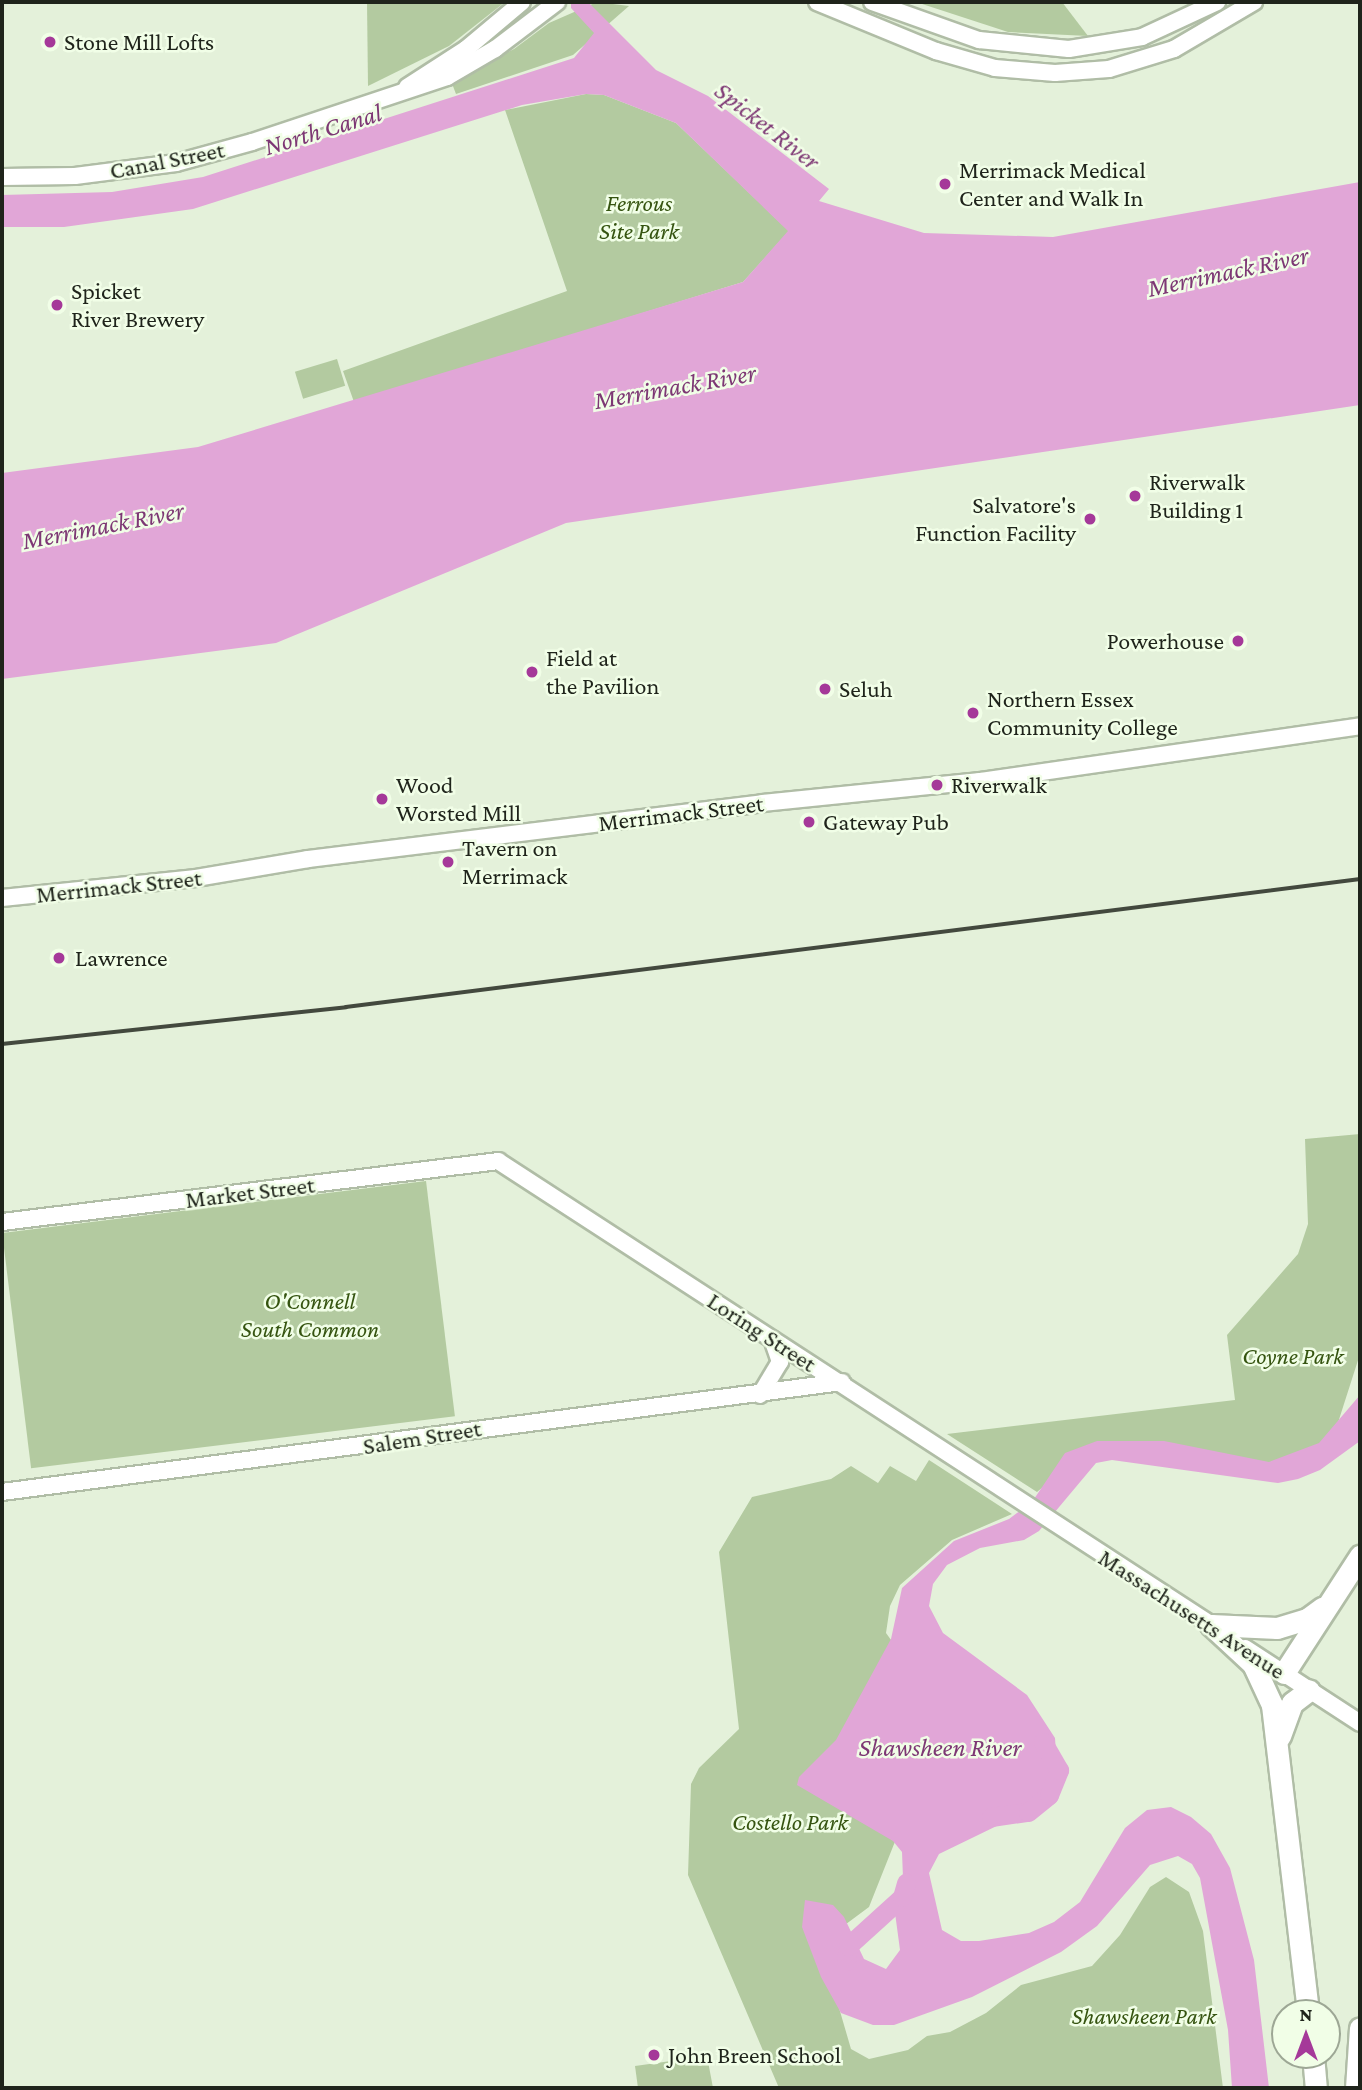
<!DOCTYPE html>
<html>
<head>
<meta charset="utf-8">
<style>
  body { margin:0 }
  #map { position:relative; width:1362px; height:2090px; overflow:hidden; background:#e4f1da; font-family:"Crimson Pro",serif }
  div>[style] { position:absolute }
  .green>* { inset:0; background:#b3caa0; transform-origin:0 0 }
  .water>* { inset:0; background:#e1a6d7 }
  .river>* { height:19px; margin:-9.5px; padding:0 9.5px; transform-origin:9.5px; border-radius:9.5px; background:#e1a6d7 }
  .roads { filter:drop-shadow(2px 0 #b0bda6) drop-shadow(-2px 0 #b0bda6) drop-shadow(0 2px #b0bda6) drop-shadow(0 -2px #b0bda6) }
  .secondary>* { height:16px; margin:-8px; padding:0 8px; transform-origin:8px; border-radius:8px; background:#fff }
  .highway>* { height:21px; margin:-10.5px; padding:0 10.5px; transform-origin:10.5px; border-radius:10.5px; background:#fff }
  .rail>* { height:3.5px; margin:-1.75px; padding:0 1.75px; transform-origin:1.75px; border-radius:1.75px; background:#43493e }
  .dots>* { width:19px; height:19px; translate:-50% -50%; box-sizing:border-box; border:4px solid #f1fee7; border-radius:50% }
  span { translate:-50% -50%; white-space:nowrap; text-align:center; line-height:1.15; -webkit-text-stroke:5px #f1fee7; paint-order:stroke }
  .poi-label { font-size:24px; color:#1f241b }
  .left { translate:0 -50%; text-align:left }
  .right { translate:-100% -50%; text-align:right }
  .street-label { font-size:24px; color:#1f241b }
  .park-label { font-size:24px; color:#355410; font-style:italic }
  .water-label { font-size:26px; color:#7d3774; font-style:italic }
  .frame { position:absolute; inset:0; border:4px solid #1f241b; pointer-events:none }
  .north { position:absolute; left:1271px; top:1999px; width:70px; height:70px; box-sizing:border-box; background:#f1fee7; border:2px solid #9da795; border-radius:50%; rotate:0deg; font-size:19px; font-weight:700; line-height:28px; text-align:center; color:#1f241b }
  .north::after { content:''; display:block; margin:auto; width:24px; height:32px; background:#a53999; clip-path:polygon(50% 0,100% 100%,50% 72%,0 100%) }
</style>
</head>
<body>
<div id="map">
  <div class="green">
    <i style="clip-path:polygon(367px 2px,505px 2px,449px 46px,368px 86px)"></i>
    <i style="clip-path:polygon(597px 2px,629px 6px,573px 55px,456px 94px,451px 81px,514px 49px,549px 23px)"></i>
    <i style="clip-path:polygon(916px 2px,1062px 2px,1088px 36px,1008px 32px)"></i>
    <i style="clip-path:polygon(586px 94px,604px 95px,676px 123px,789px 231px,743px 282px,354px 402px,343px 371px,567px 291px,505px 110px)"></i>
    <i style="left:337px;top:359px;width:28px;height:44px;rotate:73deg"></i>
    <i style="clip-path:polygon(1360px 1134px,1360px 1354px,1335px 1432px,1286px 1469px,1238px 1461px,1206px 1450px,1071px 1463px,1037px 1492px,947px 1434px,1235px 1400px,1227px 1335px,1298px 1254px,1308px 1224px,1305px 1139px)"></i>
    <i style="left:426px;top:1181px;width:237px;height:427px;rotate:83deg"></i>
    <i style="clip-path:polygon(929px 1460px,1012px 1514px,952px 1540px,900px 1585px,890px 1606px,886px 1633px,899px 1651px,900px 1829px,869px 1907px,834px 1933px,828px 1970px,851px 2049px,869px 2059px,908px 2050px,927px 2036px,950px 2032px,986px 2013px,1021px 1985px,1092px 1966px,1120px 1935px,1150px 1887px,1166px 1877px,1189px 1892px,1203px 1931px,1223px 2088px,779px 2088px,688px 1875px,691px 1784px,699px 1768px,739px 1729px,719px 1552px,752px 1497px,831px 1479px,851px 1466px,878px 1483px,890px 1466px,916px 1481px)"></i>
    <i style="clip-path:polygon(707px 2056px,713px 2088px,638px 2088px,635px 2066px)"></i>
  </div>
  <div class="water">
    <i style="clip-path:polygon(571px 2px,588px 2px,656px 70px,708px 96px,829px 189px,819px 201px,924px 233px,1053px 237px,1360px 182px,1360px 405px,566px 523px,276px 643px,2px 679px,2px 473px,198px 447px,743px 282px,788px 231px,676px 123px,604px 95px,586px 94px,522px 105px,193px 209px,64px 227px,2px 227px,2px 195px,112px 192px,203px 177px,574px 58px,594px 33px,571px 8px)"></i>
    <i style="clip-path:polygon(1360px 1395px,1360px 1441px,1320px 1470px,1298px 1479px,1278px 1483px,1112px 1460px,1096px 1463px,1039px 1531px,1024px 1540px,980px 1548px,947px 1565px,933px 1584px,929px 1606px,943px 1633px,1027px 1695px,1055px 1738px,1057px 1767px,1042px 1795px,1009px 1820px,939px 1854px,929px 1873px,942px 1930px,961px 1941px,979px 1941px,1029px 1933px,1054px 1922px,1080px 1902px,1125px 1828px,1147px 1810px,1171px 1807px,1191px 1817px,1211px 1834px,1230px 1868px,1254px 1960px,1269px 2088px,1232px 2088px,1228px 2030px,1200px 1878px,1192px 1864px,1178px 1856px,1150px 1865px,1097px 1926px,1061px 1952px,972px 1997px,894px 2025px,873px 2025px,841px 2013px,821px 1977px,802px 1927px,805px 1900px,833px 1905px,844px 1917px,864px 1959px,886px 1969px,900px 1950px,893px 1898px,903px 1878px,902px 1852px,893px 1841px,797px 1785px,799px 1777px,836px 1740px,891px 1639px,902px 1588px,954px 1541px,1009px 1519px,1032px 1502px,1065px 1453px,1097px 1441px,1164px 1441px,1269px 1462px,1319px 1443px)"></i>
  </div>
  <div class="river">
    <i style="left:991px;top:1817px;width:37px;rotate:-8deg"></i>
    <i style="left:1028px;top:1812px;width:27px;rotate:-39deg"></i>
    <i style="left:1049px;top:1795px;width:27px;rotate:-68deg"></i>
    <i style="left:1059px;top:1770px;width:32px;rotate:-120deg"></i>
    <i style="left:846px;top:1961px;width:15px;rotate:-82deg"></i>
    <i style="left:848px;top:1946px;width:73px;rotate:-42.2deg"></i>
    <i style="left:902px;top:1897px;width:15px;rotate:-74deg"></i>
  </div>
  <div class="roads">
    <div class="secondary">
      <i style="left:817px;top:2px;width:129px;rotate:22.4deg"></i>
      <i style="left:936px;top:51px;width:61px;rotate:16.1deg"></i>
      <i style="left:995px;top:68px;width:60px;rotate:4.8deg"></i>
      <i style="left:1055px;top:73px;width:54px;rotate:-4.2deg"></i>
      <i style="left:1109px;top:69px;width:68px;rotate:-17.1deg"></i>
      <i style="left:1174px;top:49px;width:93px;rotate:-30.4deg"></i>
      <i style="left:872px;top:2px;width:114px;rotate:19.6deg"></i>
      <i style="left:979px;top:40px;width:90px;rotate:5.7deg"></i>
      <i style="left:1069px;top:49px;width:74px;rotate:-9.3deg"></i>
      <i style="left:1142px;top:37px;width:83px;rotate:-25deg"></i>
      <i style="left:407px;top:87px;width:70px;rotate:-32.8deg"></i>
      <i style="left:466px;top:49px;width:73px;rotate:-40deg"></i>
      <i style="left:2px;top:177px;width:73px;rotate:-0.8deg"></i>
      <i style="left:75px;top:176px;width:102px;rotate:-7.3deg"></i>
      <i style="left:176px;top:163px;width:79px;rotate:-15.4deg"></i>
      <i style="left:252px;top:142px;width:206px;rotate:-18.4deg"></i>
      <i style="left:447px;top:77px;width:56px;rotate:-30.3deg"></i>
      <i style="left:495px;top:49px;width:78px;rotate:-37.2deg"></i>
      <i style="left:2px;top:898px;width:195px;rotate:-5.9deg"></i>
      <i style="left:196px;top:878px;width:114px;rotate:-9.6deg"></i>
      <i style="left:308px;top:859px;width:458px;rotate:-7deg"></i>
      <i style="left:763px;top:803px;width:218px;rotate:-5.8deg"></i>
      <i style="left:980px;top:781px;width:384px;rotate:-8.2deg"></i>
      <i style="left:2px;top:1222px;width:500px;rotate:-7deg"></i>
      <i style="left:498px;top:1161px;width:859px;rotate:33.02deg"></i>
      <i style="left:760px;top:1395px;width:39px;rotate:-59deg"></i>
      <i style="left:780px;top:1362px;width:24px;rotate:-109deg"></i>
      <i style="left:2px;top:1492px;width:847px;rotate:-7.46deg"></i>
      <i style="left:1245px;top:1648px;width:137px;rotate:33.1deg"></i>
    </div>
    <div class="highway">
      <i style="left:1211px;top:1625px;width:57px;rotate:42.9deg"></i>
      <i style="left:1253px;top:1664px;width:45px;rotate:65.1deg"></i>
      <i style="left:1272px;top:1705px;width:310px;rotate:83.3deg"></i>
      <i style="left:1211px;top:1625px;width:66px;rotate:2.6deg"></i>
      <i style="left:1277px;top:1628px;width:31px;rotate:-17deg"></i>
      <i style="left:1307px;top:1619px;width:19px;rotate:-36deg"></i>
      <i style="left:1284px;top:1673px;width:140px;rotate:-57deg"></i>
      <i style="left:1280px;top:1736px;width:35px;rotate:-70deg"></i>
      <i style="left:1292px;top:1703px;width:21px;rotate:-37deg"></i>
      <i style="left:1313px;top:2055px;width:33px;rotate:85deg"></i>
      <i style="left:1356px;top:2088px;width:60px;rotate:-86.2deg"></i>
    </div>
  </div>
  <div class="rail">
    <i style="left:2px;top:1044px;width:346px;rotate:-6.1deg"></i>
    <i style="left:346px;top:1007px;width:1022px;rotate:-7.19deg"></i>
  </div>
  <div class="dots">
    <i style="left:50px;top:42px;background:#a53999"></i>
    <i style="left:945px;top:184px;background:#a53999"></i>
    <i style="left:57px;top:305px;background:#a53999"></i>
    <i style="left:1135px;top:496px;background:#a53999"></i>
    <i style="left:1090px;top:519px;background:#a53999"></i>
    <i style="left:1238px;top:641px;background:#a53999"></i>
    <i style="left:532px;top:672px;background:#a53999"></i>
    <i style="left:825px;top:689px;background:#a53999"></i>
    <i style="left:973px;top:713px;background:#a53999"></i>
    <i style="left:937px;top:785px;background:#a53999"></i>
    <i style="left:382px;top:799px;background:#a53999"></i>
    <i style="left:809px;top:822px;background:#a53999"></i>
    <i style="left:448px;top:862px;background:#a53999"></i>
    <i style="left:59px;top:958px;background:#a53999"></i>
    <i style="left:654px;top:2055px;background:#a53999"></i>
  </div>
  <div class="poi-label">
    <span class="left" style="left:64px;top:42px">Stone Mill Lofts</span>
    <span class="left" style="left:959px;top:184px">Merrimack Medical<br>Center and Walk In</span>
    <span class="left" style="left:71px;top:305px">Spicket<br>River Brewery</span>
    <span class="left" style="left:1149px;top:496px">Riverwalk<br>Building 1</span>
    <span class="right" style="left:1076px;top:519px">Salvatore's<br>Function Facility</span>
    <span class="right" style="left:1224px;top:641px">Powerhouse</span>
    <span class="left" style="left:546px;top:672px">Field at<br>the Pavilion</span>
    <span class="left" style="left:839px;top:689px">Seluh</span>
    <span class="left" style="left:987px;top:713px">Northern Essex<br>Community College</span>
    <span class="left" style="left:396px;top:799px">Wood<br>Worsted Mill</span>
    <span class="left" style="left:951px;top:785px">Riverwalk</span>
    <span class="left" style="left:823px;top:822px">Gateway Pub</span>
    <span class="left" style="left:462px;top:862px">Tavern on<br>Merrimack</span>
    <span class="left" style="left:75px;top:958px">Lawrence</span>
    <span class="left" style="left:668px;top:2055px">John Breen School</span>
  </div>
  <div class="street-label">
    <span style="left:167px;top:160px;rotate:-11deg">Canal Street</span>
    <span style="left:681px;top:813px;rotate:-7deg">Merrimack Street</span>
    <span style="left:119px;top:886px;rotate:-6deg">Merrimack Street</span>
    <span style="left:250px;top:1192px;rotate:-7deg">Market Street</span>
    <span style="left:762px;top:1332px;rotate:33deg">Loring Street</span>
    <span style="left:422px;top:1437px;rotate:-9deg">Salem Street</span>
    <span style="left:1192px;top:1614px;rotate:33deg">Massachusetts Avenue</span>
  </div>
  <div class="park-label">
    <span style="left:639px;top:217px">Ferrous<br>Site Park</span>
    <span style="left:310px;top:1315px">O'Connell<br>South Common</span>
    <span style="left:1293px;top:1356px">Coyne Park</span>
    <span style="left:790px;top:1822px">Costello Park</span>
    <span style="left:1144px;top:2016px">Shawsheen Park</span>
  </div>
  <div class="water-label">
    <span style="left:767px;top:126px;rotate:38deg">Spicket River</span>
    <span style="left:323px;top:130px;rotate:-17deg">North Canal</span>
    <span style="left:1228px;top:272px;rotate:-12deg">Merrimack River</span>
    <span style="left:675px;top:387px;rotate:-10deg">Merrimack River</span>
    <span style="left:103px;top:526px;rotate:-11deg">Merrimack River</span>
    <span style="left:940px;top:1748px">Shawsheen River</span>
  </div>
  <div class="frame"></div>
  <div class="north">N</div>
</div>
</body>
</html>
